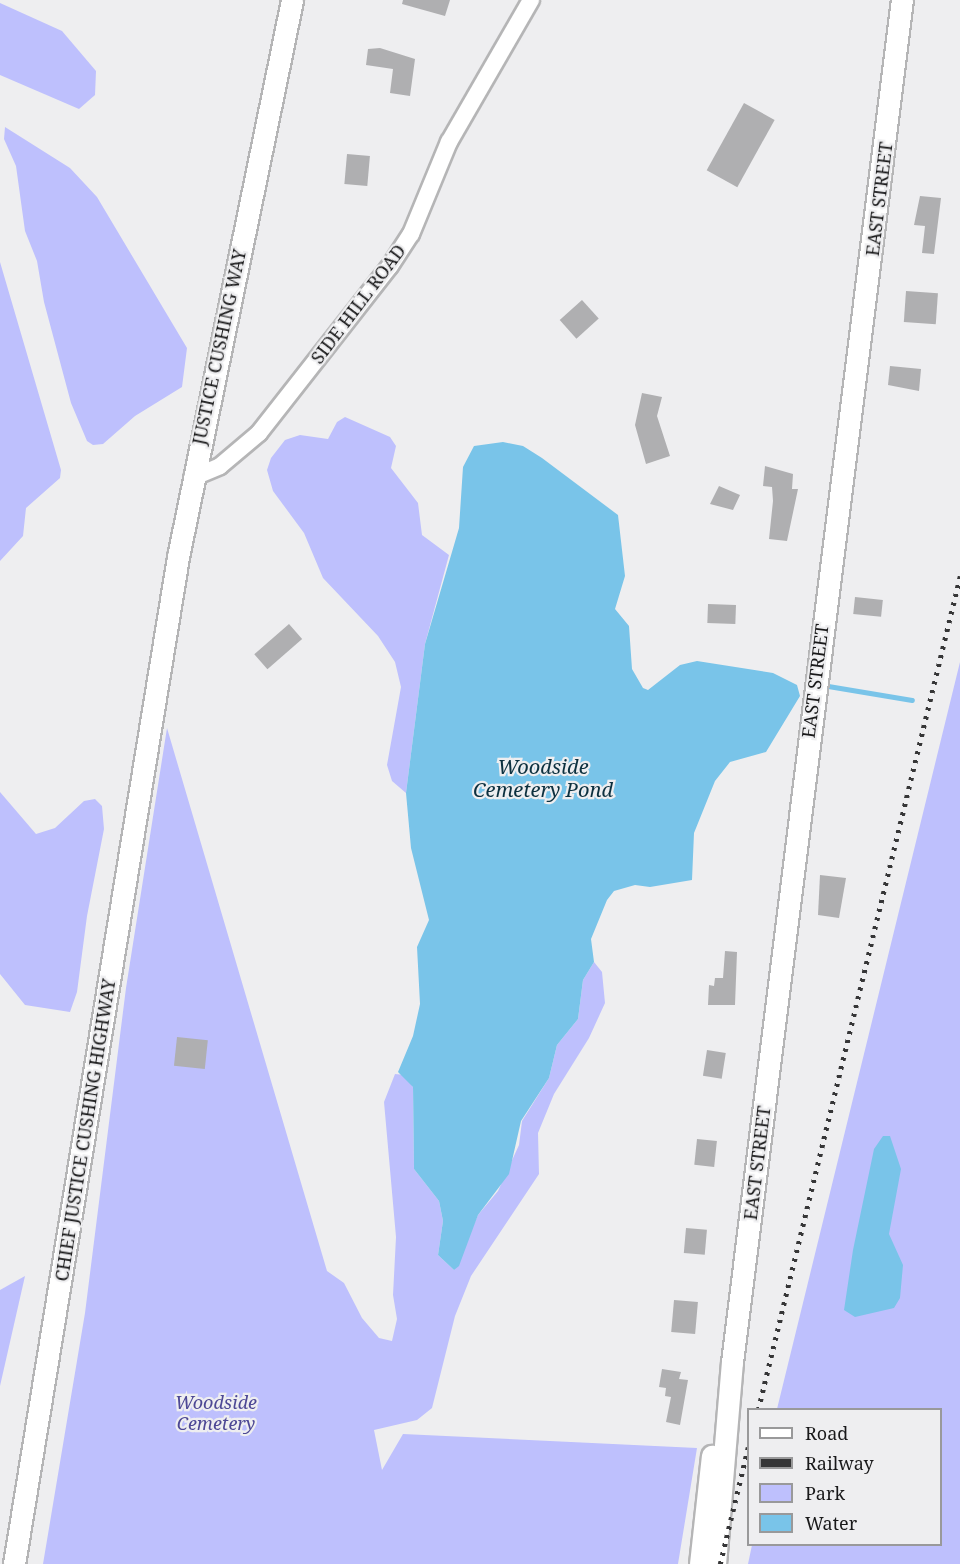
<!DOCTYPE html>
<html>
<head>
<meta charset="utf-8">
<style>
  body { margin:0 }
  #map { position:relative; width:960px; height:1564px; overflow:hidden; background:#eeeef0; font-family:"Noto Serif",serif }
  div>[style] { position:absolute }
  .green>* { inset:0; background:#bec0fd }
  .water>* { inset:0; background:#79c4e9 }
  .stream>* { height:5px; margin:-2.5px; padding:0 2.5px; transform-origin:2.5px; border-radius:2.5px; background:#79c4e9 }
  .building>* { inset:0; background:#afafb1; transform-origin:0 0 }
  .roads { filter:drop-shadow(2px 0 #b5b5b6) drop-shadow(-2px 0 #b5b5b6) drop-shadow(0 2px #b5b5b6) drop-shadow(0 -2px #b5b5b6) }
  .minor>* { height:16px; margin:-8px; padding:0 8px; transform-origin:8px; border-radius:8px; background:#fff }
  .major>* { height:21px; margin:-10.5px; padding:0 10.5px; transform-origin:10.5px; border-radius:10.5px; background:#fff }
  .rail>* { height:4.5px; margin-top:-2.25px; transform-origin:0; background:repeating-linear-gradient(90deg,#363637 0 3px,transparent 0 9px) }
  span { translate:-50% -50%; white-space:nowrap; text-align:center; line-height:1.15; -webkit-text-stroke:4.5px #eeeef0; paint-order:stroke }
  .street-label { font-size:18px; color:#19191a }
  .park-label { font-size:18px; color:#4d4895; font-style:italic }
  .water-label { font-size:20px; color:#0c303f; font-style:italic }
  .legend { position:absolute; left:747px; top:1408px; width:195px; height:138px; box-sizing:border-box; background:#eeeef0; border:2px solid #99999a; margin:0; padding:8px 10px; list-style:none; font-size:18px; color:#19191a }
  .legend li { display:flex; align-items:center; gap:12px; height:30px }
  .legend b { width:30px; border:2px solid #99999a }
</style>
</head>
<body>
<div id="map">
  <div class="green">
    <i style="clip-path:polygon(0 3px,62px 31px,96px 71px,95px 95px,79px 109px,0 75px)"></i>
    <i style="clip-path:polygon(5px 127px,70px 168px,97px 197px,187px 348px,182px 387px,135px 416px,103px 444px,93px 445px,87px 441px,71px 403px,44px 302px,37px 261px,25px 231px,16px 166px,4px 139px)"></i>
    <i style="clip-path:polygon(0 262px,61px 470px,60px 478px,26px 508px,23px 536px,0 561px)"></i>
    <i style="clip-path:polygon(345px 417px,390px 437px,396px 446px,391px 468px,418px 503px,422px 535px,449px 555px,425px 644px,406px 793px,392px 781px,387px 765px,401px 687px,395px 662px,378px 636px,323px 578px,304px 533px,273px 491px,267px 470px,271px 458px,285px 440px,300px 435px,328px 439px,337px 422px)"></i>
    <i style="clip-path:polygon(960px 662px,960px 1564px,748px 1564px,752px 1545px,940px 1544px,940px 1410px,777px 1409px)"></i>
    <i style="clip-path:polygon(167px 728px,327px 1271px,344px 1283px,362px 1318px,379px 1338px,392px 1341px,397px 1319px,393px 1295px,396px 1237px,384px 1102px,395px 1074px,405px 1075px,413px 1087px,414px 1169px,439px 1201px,443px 1221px,438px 1255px,454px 1270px,478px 1215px,498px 1191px,519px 1145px,522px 1121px,549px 1078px,557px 1045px,578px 1019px,583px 980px,594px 962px,602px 972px,605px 1003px,589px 1038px,554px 1094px,538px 1133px,539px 1174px,471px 1276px,455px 1316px,432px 1408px,417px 1420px,374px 1430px,382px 1470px,403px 1434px,697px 1448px,678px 1564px,43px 1564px,85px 1313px,126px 988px)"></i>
    <i style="clip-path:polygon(0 792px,36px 834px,55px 828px,84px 801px,95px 799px,102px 806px,104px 829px,87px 916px,77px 992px,70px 1012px,25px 1005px,0 974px)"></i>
    <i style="clip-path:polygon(25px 1276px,0 1386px,0 1290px)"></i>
  </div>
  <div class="water">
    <i style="clip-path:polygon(503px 442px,523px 446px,542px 458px,618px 515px,625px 576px,615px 609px,629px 626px,632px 669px,643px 688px,648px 690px,680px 665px,697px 661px,773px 673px,797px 685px,800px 696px,766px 752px,730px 762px,715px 781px,694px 833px,692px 880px,650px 887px,635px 885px,614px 891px,607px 900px,591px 939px,594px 962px,583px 980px,578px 1019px,557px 1045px,549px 1078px,521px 1121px,509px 1174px,478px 1215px,459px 1266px,454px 1270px,438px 1255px,443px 1221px,439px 1201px,414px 1169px,413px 1087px,398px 1072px,413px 1036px,420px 1004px,417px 947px,429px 920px,411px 848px,406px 793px,425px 644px,459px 528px,463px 467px,474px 446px)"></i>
    <i style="clip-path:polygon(883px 1136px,890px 1136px,901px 1169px,889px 1234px,903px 1265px,900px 1298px,894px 1308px,855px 1317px,844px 1310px,853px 1250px,874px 1149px)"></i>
  </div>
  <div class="stream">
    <i style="left:828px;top:686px;width:85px;rotate:9.5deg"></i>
  </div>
  <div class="building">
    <i style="clip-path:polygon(403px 0,450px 0,445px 16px,402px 4px)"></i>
    <i style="clip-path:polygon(380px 48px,415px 59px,410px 96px,390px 93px,393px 69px,366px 65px,368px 49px)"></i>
    <i style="left:744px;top:103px;width:35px;height:77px;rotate:29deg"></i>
    <i style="left:347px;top:154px;width:23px;height:30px;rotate:5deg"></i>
    <i style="clip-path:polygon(920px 196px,941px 198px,934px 254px,922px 253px,925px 226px,914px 225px)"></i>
    <i style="left:906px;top:291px;width:32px;height:31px;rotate:4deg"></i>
    <i style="left:582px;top:300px;width:25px;height:30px;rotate:48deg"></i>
    <i style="clip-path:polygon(890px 366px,921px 369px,919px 391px,888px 385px)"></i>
    <i style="clip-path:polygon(642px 393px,662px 397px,657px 416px,670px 456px,646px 464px,635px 425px)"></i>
    <i style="clip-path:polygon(765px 466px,793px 474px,792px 489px,798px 489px,787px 541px,769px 539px,773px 501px,772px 487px,763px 486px)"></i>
    <i style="clip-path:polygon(719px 486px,740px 495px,733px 510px,710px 504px)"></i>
    <i style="left:855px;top:597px;width:28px;height:17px;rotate:6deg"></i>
    <i style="left:708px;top:604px;width:28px;height:19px;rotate:2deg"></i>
    <i style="left:289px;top:624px;width:20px;height:46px;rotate:49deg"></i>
    <i style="clip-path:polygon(820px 875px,846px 878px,839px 918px,818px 915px)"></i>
    <i style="clip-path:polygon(725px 951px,737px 952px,735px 1005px,708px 1005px,709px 985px,714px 986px,715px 978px,723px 978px)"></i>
    <i style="left:177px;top:1037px;width:31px;height:29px;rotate:6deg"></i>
    <i style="left:707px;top:1050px;width:19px;height:26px;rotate:9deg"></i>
    <i style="left:697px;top:1139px;width:20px;height:26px;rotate:6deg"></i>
    <i style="left:686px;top:1228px;width:21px;height:25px;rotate:5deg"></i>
    <i style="left:674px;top:1300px;width:24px;height:32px;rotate:5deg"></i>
    <i style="clip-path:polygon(662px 1369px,681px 1372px,679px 1379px,688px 1380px,680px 1425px,666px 1422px,671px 1397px,665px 1396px,666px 1388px,659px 1387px)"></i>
  </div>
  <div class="roads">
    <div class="minor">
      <i style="left:192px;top:478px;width:30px;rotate:-23deg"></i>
      <i style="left:220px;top:466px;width:51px;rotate:-40.2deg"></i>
      <i style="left:259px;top:433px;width:212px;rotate:-51.9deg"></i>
      <i style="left:390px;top:266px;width:38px;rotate:-57deg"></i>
      <i style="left:411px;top:234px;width:100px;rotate:-67.6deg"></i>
      <i style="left:449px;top:142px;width:164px;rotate:-60deg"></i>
    </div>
    <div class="major">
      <i style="left:14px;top:1564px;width:1020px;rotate:-80.75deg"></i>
      <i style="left:178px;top:557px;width:569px;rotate:-78.43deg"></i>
      <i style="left:700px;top:1564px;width:109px;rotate:-83.7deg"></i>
      <i style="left:715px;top:1564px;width:203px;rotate:-85.2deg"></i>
      <i style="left:732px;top:1362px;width:1373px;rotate:-82.89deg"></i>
    </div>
  </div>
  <div class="rail">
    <i style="left:758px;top:1410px;width:858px;rotate:-76.38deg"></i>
    <i style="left:720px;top:1564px;width:120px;rotate:-76.5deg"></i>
  </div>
  <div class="street-label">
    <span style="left:879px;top:199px;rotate:-83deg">EAST STREET</span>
    <span style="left:358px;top:304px;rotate:-53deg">SIDE HILL ROAD</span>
    <span style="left:219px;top:347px;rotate:-78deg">JUSTICE CUSHING WAY</span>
    <span style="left:815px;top:681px;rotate:-83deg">EAST STREET</span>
    <span style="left:85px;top:1130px;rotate:-81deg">CHIEF JUSTICE CUSHING HIGHWAY</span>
    <span style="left:757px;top:1163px;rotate:-83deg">EAST STREET</span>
  </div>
  <div class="park-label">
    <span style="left:216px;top:1413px">Woodside<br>Cemetery</span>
  </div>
  <div class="water-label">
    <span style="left:543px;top:778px">Woodside<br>Cemetery Pond</span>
  </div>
  <ul class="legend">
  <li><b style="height:8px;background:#fff"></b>Road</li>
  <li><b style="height:8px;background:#363637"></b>Railway</li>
  <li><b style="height:16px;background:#bec0fd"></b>Park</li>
  <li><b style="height:16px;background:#79c4e9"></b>Water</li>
  </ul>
</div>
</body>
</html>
